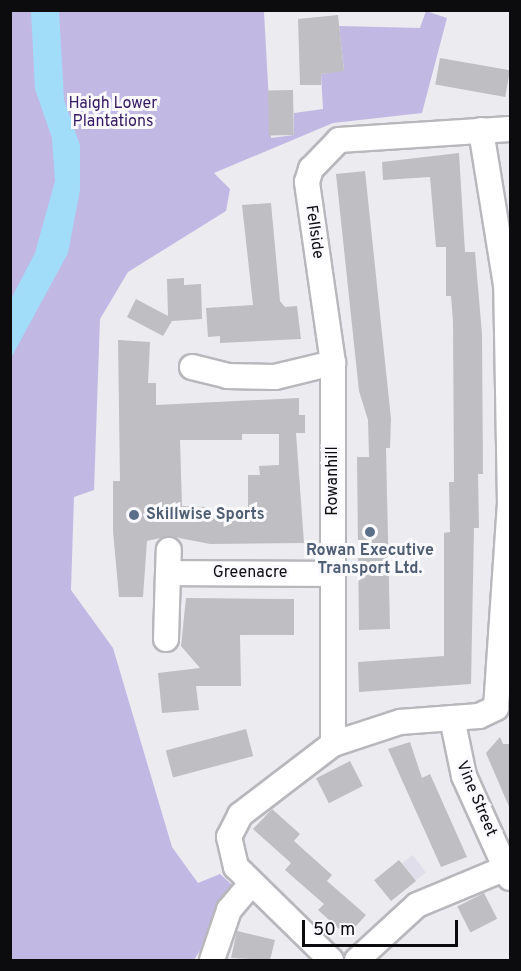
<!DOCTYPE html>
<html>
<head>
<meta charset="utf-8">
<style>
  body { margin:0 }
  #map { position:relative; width:521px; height:971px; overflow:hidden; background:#ecebf0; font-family:Overpass,sans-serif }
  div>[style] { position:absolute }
  .built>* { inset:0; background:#e0deea; transform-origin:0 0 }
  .green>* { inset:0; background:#c2b8e4 }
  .water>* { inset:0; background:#a1ddf9 }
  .building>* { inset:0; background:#bfbec2; transform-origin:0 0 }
  .roads { filter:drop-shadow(2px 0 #b8b7bc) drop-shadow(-2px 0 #b8b7bc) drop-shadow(0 2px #b8b7bc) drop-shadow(0 -2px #b8b7bc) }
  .street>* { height:24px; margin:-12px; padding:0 12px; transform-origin:12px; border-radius:12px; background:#fff }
  .dots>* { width:16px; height:16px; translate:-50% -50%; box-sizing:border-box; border:3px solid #faf9fd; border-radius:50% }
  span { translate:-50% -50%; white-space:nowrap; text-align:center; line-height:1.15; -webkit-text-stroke:6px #faf9fd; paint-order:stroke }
  .park-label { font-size:16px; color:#341962 }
  .street-label { font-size:16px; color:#0c0c0e }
  .service-label { font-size:16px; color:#4e5e75; font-weight:700 }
  .left { translate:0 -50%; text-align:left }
  .frame { position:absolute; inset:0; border:12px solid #0c0c0e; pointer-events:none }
  .scale { position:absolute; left:302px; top:920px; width:156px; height:27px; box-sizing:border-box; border:3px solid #0c0c0e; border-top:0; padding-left:8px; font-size:18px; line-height:21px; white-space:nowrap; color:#0c0c0e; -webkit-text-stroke:4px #faf9fd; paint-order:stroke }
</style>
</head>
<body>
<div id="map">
  <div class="built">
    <i style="left:413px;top:855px;width:22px;height:14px;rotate:54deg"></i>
  </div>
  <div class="green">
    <i style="clip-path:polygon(10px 11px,264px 12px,271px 138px,294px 135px,294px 113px,323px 109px,321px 74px,344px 70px,339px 26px,420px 28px,426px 11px,447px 18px,422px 113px,333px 123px,214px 173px,230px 189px,226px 211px,128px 272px,100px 319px,94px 490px,74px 497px,71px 590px,113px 648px,172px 847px,198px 883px,220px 874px,232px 885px,233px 898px,194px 960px,11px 960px)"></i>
  </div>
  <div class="water">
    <i style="clip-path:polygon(31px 11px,59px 11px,64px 100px,80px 145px,80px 190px,68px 253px,11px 358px,11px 299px,35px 253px,55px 181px,52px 138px,35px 89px)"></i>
  </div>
  <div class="building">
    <i style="clip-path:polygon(338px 15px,344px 71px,321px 74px,321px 85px,300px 85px,298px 19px)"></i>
    <i style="left:440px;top:58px;width:71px;height:27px;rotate:10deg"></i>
    <i style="left:293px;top:90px;width:45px;height:25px;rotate:89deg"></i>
    <i style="clip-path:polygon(459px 153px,465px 252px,475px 252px,482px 334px,483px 474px,478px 474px,479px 528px,474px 528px,471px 684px,359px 692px,358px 662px,444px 656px,444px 533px,450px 532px,449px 482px,454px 482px,453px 322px,451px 296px,446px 296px,446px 247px,436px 247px,430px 177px,383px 180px,382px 162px)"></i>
    <i style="clip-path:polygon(365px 171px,391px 419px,390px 448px,386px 448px,390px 629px,359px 630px,357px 457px,369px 457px,368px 420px,359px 391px,336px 174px)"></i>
    <i style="clip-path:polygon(271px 203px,280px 301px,285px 307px,297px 306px,301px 339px,220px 343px,220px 336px,208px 337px,206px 308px,253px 305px,242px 205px)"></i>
    <i style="clip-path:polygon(184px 278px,184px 285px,201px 284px,202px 319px,172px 321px,163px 336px,127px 317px,136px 299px,168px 316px,167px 279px)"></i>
    <i style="clip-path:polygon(evenodd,118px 340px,150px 342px,148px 383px,156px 383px,156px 405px,299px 398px,299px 415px,305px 415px,305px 433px,296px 433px,304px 543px,210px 544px,169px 536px,147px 541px,143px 597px,119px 597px,113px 531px,113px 481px,120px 481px,118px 340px,242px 434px,279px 434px,279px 465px,259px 466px,260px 475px,248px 475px,248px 514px,206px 514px,206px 507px,182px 506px,180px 440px,242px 440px,242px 434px)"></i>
    <i style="clip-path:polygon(186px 598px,294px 599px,294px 635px,240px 635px,241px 686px,196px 686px,199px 710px,162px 713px,158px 673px,200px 668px,181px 646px)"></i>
    <i style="left:246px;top:729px;width:28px;height:83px;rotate:75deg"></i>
    <i style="clip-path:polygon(500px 737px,503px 744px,510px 744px,510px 809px,486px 753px)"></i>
    <i style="clip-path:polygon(410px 742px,422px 778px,430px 774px,467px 857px,441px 867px,388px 749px)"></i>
    <i style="left:350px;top:761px;width:28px;height:38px;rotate:63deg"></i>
    <i style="clip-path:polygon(272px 809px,300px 834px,294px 841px,332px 875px,327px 881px,366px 915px,347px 936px,318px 910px,324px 904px,285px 870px,291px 863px,253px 829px)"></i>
    <i style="left:399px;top:860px;width:27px;height:32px;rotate:51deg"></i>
    <i style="left:484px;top:893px;width:29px;height:30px;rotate:63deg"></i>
    <i style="clip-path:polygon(237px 931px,275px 940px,270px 960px,231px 958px)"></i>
  </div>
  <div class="roads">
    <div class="street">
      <i style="left:192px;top:367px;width:36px;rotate:14deg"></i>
      <i style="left:227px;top:376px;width:48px;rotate:1.2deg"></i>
      <i style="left:275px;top:377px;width:60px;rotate:-13.6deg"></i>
      <i style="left:168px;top:573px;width:23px;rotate:-88deg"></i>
      <i style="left:166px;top:639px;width:66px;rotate:-88.3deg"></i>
      <i style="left:168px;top:573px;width:164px;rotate:0.3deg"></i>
      <i style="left:452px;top:718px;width:59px;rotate:78.3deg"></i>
      <i style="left:464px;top:776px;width:112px;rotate:65.7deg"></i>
      <i style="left:333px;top:744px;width:381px;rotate:-90deg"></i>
      <i style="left:333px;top:363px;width:183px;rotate:-98.2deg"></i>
      <i style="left:307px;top:182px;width:14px;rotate:-73deg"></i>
      <i style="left:311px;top:169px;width:40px;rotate:-46deg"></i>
      <i style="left:339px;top:140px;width:171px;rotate:-3.7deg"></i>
      <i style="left:212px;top:960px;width:53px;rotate:-71.2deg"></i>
      <i style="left:229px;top:910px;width:35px;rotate:-50deg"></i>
      <i style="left:331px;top:960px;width:133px;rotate:-135.6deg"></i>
      <i style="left:236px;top:867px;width:31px;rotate:-103deg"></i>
      <i style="left:229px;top:837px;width:25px;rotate:-63deg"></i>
      <i style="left:240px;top:815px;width:117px;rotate:-37.4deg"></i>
      <i style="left:333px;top:744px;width:71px;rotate:-18.2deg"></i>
      <i style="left:400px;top:722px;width:79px;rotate:-4.3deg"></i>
      <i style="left:479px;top:716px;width:19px;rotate:-25deg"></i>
      <i style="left:496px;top:708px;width:204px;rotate:-86.1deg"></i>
      <i style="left:510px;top:504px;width:219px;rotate:-91deg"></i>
      <i style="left:506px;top:285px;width:157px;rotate:-99.2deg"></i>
      <i style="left:357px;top:960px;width:81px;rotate:-42.5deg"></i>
      <i style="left:417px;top:905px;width:96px;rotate:-22.6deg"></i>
    </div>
  </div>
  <div class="dots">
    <i style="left:134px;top:515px;background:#5c6f8a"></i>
    <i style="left:370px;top:532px;background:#5c6f8a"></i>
  </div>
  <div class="park-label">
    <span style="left:113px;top:113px">Haigh Lower<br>Plantations</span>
  </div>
  <div class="street-label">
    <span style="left:314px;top:232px;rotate:82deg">Fellside</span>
    <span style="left:333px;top:481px;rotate:-90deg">Rowanhill</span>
    <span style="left:250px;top:573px">Greenacre</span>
    <span style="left:476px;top:799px;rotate:67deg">Vine Street</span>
  </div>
  <div class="service-label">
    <span class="left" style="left:146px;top:515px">Skillwise Sports</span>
    <span style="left:370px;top:560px">Rowan Executive<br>Transport Ltd.</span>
  </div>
  <div class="frame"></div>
  <div class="scale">50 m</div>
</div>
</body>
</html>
